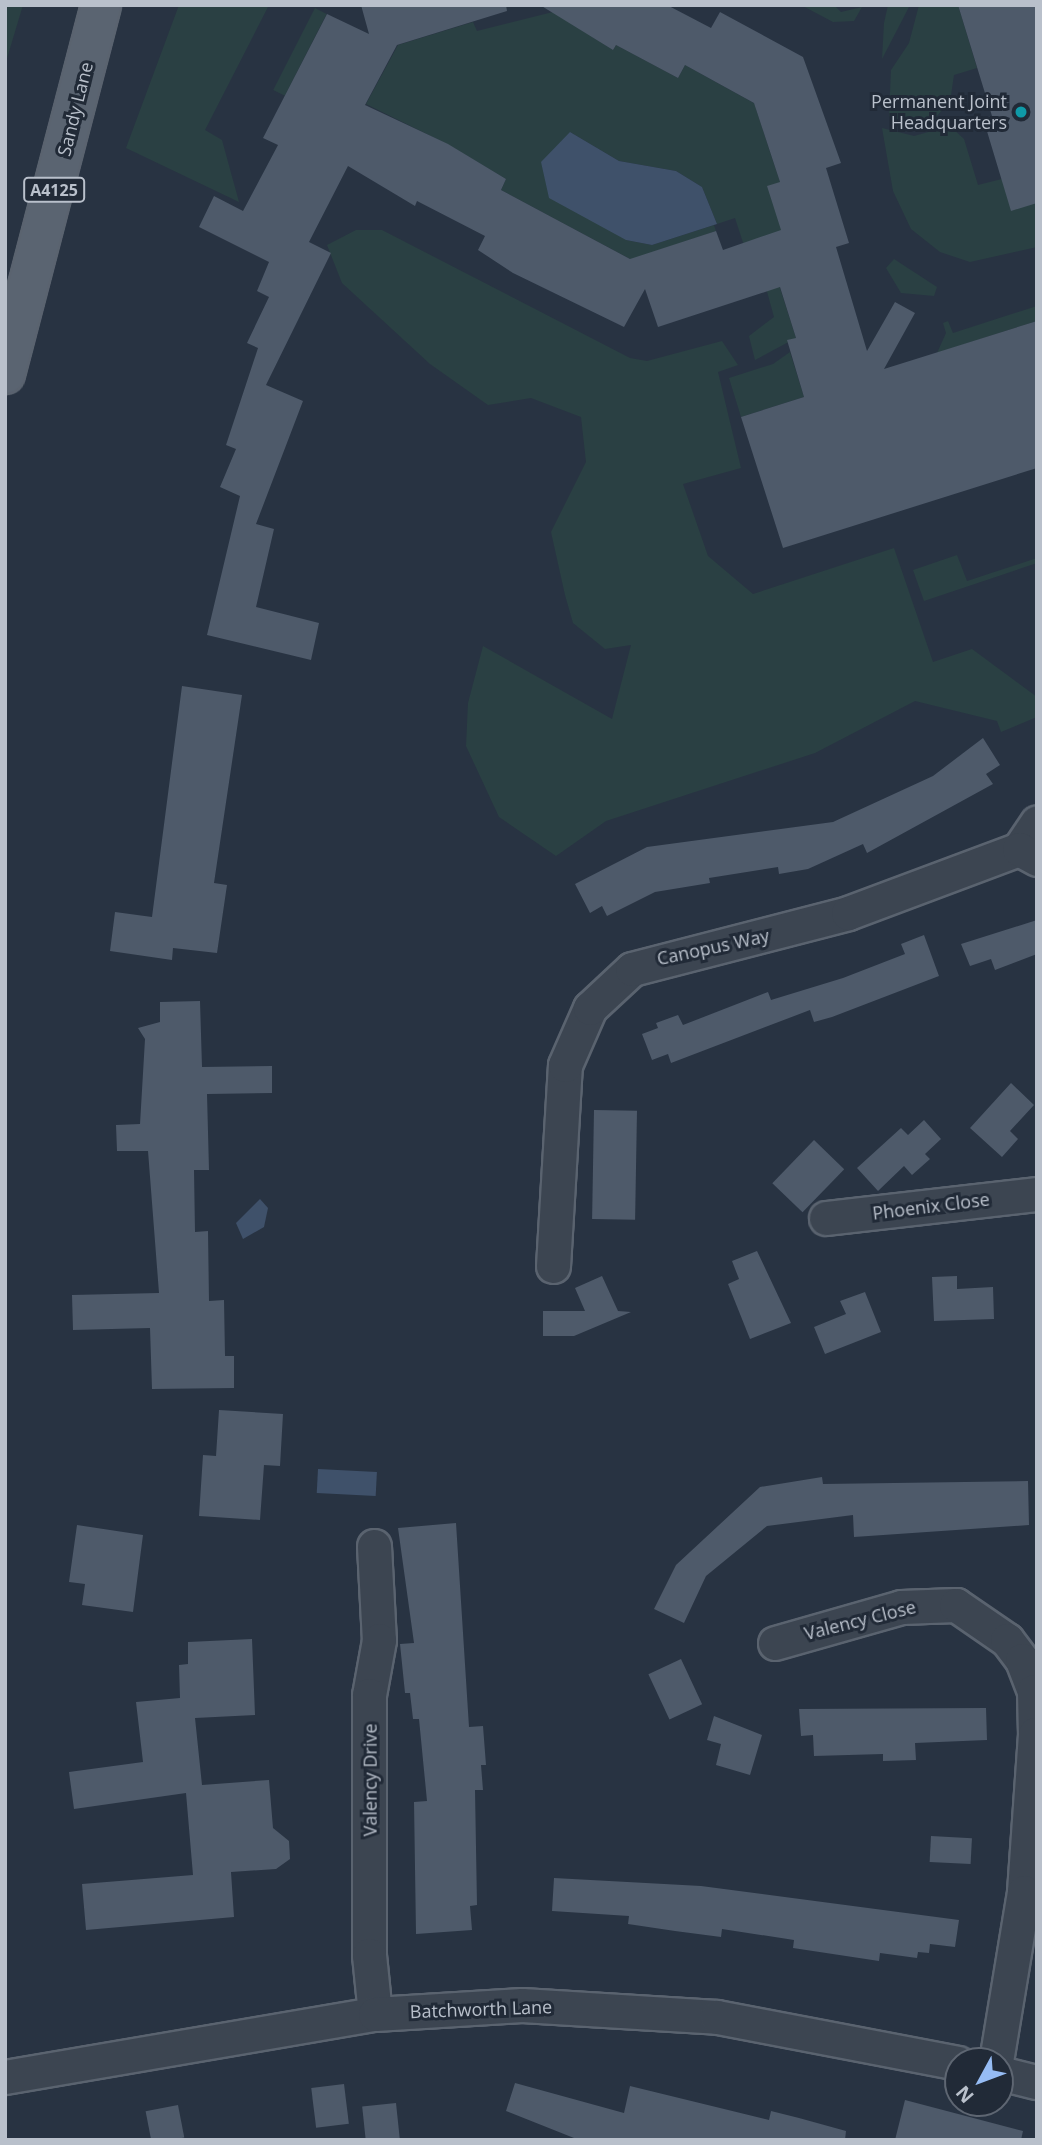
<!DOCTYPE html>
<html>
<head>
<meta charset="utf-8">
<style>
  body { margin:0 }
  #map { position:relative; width:1042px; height:2145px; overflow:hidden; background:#283342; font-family:"Open Sans",sans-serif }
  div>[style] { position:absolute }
  .green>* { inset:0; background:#2a4043; transform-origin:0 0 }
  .water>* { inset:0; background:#3f516a; transform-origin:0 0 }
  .building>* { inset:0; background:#4e5a6a; transform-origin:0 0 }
  .roads { filter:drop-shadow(2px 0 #5a636f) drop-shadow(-2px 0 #5a636f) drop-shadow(0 2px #5a636f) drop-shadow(0 -2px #5a636f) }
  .minor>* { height:33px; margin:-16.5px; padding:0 16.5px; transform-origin:16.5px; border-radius:16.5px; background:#3c4551 }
  .major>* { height:38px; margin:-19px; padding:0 19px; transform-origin:19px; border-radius:19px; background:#5a6471 }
  .dots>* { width:19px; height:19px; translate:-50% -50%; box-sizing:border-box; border:4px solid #212a37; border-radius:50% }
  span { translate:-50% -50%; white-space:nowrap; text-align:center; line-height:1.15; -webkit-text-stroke:6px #212a37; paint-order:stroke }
  .shield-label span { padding:2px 5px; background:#212a37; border:2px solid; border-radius:5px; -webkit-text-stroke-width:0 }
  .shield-label { font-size:16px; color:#b9c0cb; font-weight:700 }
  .poi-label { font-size:18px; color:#b9c0cb }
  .right { translate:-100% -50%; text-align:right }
  .street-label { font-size:18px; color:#b9c0cb }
  .frame { position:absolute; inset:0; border:7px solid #b9c0cb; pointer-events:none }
  .north { position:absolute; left:944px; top:2047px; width:70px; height:70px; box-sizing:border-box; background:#212a37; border:2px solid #5e6672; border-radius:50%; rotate:229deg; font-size:19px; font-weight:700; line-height:28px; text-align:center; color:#b9c0cb }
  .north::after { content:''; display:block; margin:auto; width:24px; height:32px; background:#96bcf4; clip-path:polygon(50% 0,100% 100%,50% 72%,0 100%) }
</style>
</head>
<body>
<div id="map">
  <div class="green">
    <i style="clip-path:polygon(5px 5px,23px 5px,5px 65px)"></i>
    <i style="clip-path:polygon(179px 5px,269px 5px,205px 130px,222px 140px,239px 202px,126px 148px)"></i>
    <i style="clip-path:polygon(801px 5px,834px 5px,841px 12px,862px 7px,854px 21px,833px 22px)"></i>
    <i style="clip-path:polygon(888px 5px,910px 5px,882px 59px,884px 23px)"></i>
    <i style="clip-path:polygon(919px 5px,958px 5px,977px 68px,954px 75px,950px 102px,932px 121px,905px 127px,889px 116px,891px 70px,909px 43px)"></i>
    <i style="left:315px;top:8px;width:13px;height:92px;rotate:27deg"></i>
    <i style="clip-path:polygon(553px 12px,613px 50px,616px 45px,678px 78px,685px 65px,761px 107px,756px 109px,780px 182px,791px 261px,753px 273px,735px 218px,717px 224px,702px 187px,676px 171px,619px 161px,570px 132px,626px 240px,652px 245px,714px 225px,716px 231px,632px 260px,501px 190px,506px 179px,447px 144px,366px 104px,398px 45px,473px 22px,477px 31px)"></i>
    <i style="clip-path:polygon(950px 126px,964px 139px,978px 185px,1002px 179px,1037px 203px,1037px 247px,970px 262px,940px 252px,911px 229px,893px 191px,882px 128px,914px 136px)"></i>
    <i style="clip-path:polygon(356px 230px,382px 230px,630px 358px,647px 361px,722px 341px,738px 365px,718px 372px,741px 468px,683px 484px,708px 556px,753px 594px,894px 548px,933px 662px,972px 649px,1037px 697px,1037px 717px,1001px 732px,997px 721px,915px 701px,815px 753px,606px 821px,556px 856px,499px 817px,466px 746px,468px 703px,483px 646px,612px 719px,631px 645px,605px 649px,573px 623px,565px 595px,551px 532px,586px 462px,581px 417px,531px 398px,488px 405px,430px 364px,342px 283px,327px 245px)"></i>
    <i style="clip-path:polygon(894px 259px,937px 287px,934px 296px,901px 293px,886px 268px)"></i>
    <i style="clip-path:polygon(779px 285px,796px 338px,755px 360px,749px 336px,774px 317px,766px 288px)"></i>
    <i style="clip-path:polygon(1037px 306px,1037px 321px,937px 353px,946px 333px,943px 323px,948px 321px,953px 333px)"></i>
    <i style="clip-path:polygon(790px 352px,804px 397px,741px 417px,729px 378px,773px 364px)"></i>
    <i style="clip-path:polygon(957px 555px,967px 581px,1037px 558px,1037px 563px,924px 601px,913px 570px)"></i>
  </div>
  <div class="water">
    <i style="clip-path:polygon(570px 132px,619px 161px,676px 171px,702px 187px,717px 224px,652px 245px,626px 240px,549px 198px,541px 162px)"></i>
    <i style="clip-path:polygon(260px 1199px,268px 1208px,264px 1227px,243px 1239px,236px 1223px)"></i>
    <i style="left:318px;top:1469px;width:59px;height:24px;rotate:3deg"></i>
  </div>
  <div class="building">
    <i style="clip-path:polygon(361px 5px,506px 5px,507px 11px,397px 45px,365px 105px,448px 144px,506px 179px,501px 190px,630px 259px,716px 231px,723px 250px,781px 230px,767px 186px,780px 182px,754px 103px,685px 65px,678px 78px,616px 45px,613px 50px,540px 5px,667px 5px,711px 28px,720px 12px,803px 57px,841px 163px,826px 168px,849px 243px,836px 247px,867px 351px,895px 302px,915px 313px,884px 369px,1037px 321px,1037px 468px,783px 548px,741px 417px,804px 397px,787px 340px,796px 338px,780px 287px,658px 327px,645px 289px,624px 327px,513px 273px,478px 250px,485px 236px,417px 201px,415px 206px,348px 166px,309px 242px,331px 253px,266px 385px,303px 401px,256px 524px,274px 529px,256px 607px,319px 623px,311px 660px,207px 635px,240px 496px,220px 487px,236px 449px,226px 445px,258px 348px,247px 343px,269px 297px,257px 291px,269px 262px,199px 227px,214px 196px,243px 211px,278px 145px,263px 138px,327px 14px,369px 34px)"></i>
    <i style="clip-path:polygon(958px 5px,1037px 5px,1037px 203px,1011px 211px,983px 118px,992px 116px)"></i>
    <i style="clip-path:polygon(182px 686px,242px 695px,214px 883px,227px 885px,217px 953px,173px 948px,172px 960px,110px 951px,115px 912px,152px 917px)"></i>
    <i style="clip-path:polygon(983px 738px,1000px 765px,986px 774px,993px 784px,867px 853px,863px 844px,808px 869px,779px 874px,778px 867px,709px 878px,710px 883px,655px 892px,607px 916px,602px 906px,590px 913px,575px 884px,647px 847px,833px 822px,933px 776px)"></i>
    <i style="clip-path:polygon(1037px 920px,1037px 954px,995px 970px,991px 959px,970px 966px,961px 944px)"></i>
    <i style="clip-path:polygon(924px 935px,939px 976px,832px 1017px,814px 1022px,810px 1010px,671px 1063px,668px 1054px,652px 1060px,642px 1034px,658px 1028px,656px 1023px,678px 1015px,683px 1025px,768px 992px,771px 1000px,843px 978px,905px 954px,901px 944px)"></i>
    <i style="clip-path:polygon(200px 1001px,202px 1067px,272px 1066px,272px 1093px,207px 1094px,209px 1170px,194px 1170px,195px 1232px,208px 1231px,209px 1301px,224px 1300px,225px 1356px,234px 1356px,234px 1388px,152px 1389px,150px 1328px,73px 1330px,72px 1295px,159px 1293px,148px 1151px,117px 1151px,116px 1125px,140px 1124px,145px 1039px,138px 1028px,160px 1022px,160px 1002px)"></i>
    <i style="clip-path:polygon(1011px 1083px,1034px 1105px,1010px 1131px,1018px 1139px,1002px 1157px,970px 1128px)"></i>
    <i style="left:594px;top:1110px;width:43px;height:109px;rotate:1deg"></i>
    <i style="clip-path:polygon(924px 1120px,941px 1139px,925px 1154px,930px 1159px,912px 1175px,904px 1166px,878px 1191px,857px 1168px,901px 1128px,908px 1135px)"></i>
    <i style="left:814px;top:1140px;width:42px;height:60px;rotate:44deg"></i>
    <i style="clip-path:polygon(757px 1251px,791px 1323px,750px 1339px,728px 1284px,739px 1279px,732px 1261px)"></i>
    <i style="clip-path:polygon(602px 1276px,618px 1311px,631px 1312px,574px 1336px,543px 1336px,543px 1311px,585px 1311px,575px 1288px)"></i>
    <i style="clip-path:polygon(957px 1276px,957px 1289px,993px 1287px,994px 1319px,934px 1321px,932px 1277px)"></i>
    <i style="clip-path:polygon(865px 1292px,881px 1332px,825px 1354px,814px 1327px,846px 1314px,840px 1301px)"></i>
    <i style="clip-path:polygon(219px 1410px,283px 1414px,280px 1466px,264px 1465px,260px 1520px,199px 1516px,203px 1455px,216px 1456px)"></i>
    <i style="clip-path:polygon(822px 1477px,823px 1484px,1028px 1481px,1029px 1525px,854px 1537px,853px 1515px,767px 1526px,706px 1576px,684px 1623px,654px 1609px,676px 1565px,760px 1487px)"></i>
    <i style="clip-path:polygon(456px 1523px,469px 1727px,483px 1726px,486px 1765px,481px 1765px,483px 1790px,475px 1790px,477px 1905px,470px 1906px,472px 1930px,416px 1934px,414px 1802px,427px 1801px,419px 1719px,413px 1719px,410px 1693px,405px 1693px,400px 1644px,414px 1643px,398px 1528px)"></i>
    <i style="clip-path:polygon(77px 1525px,143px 1535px,133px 1612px,82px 1605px,85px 1584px,69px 1582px)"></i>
    <i style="clip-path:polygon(252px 1639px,255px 1715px,195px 1718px,202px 1785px,269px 1780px,273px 1828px,289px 1841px,290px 1859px,276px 1869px,231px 1872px,234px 1917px,86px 1930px,82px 1884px,193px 1875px,186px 1793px,74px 1809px,69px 1772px,143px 1762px,136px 1702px,180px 1698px,179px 1665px,188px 1664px,188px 1642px)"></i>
    <i style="left:681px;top:1659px;width:50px;height:36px;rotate:65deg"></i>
    <i style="clip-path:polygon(986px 1708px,987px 1740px,915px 1743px,916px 1760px,883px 1761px,883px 1754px,814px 1756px,813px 1735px,801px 1736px,799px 1709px)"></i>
    <i style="clip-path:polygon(714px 1716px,762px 1735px,750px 1775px,716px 1765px,721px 1744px,707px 1740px)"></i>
    <i style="left:931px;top:1836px;width:41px;height:26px;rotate:3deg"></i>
    <i style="clip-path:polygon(554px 1878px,701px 1886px,959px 1920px,955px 1947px,930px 1944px,929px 1953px,918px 1952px,917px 1958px,880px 1953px,879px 1961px,793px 1948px,794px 1940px,722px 1929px,721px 1937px,675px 1931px,628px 1924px,629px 1916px,552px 1911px)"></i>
    <i style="clip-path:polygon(515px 2083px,624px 2113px,630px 2086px,769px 2120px,771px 2111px,799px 2118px,846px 2131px,845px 2140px,579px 2140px,506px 2111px)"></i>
    <i style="left:344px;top:2084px;width:40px;height:33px;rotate:83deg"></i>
    <i style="clip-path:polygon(905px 2100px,1023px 2131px,1021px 2140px,895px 2140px)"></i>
    <i style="left:396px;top:2103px;width:37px;height:34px;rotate:84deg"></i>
    <i style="left:178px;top:2105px;width:33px;height:33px;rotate:79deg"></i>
  </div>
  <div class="roads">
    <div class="minor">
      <i style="left:1019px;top:849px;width:32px;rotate:-56deg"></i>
      <i style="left:826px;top:1218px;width:212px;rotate:-6.5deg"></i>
      <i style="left:553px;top:1266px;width:201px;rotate:-86.6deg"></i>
      <i style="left:565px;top:1065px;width:62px;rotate:-66.3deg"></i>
      <i style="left:590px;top:1008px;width:57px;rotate:-42.9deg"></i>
      <i style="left:632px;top:969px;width:223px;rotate:-14.5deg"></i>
      <i style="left:848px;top:913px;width:183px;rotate:-20.5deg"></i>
      <i style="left:1019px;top:849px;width:21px;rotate:29deg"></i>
      <i style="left:374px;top:1546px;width:94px;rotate:87deg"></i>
      <i style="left:379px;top:1640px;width:56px;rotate:100.3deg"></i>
      <i style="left:369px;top:1695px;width:260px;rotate:90deg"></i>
      <i style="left:369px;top:1955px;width:59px;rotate:84.2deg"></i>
      <i style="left:775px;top:1643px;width:131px;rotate:-15.9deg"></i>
      <i style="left:901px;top:1607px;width:55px;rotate:-2.1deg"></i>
      <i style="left:956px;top:1605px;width:62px;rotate:34.5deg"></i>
      <i style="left:1007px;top:1640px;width:25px;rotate:53deg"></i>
      <i style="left:1022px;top:1660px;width:33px;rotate:69deg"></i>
      <i style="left:1034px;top:1691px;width:43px;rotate:88.7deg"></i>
      <i style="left:1035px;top:1734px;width:158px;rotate:94deg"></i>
      <i style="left:1024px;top:1892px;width:171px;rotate:99.4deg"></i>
      <i style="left:1000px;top:2073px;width:38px;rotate:14deg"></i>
      <i style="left:5px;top:2077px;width:375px;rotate:-9.7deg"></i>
      <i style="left:375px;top:2014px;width:147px;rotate:-3.5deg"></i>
      <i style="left:522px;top:2005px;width:195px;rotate:3.5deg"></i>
      <i style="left:717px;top:2017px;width:245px;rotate:10.8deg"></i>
    </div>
    <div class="major">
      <i style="left:5px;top:374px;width:381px;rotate:-75.4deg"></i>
    </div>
  </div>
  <div class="dots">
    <i style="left:1021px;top:112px;background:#0f9aa8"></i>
  </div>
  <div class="shield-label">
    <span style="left:54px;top:190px">A4125</span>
  </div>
  <div class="poi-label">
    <span class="right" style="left:1007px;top:112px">Permanent Joint<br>Headquarters</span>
  </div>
  <div class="street-label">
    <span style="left:75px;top:109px;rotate:-76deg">Sandy Lane</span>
    <span style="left:713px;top:947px;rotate:-12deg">Canopus Way</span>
    <span style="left:931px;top:1206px;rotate:-7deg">Phoenix Close</span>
    <span style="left:860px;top:1620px;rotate:-14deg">Valency Close</span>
    <span style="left:370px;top:1780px;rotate:-90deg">Valency Drive</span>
    <span style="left:481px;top:2009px;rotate:-2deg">Batchworth Lane</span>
  </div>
  <div class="frame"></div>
  <div class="north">N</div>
</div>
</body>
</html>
